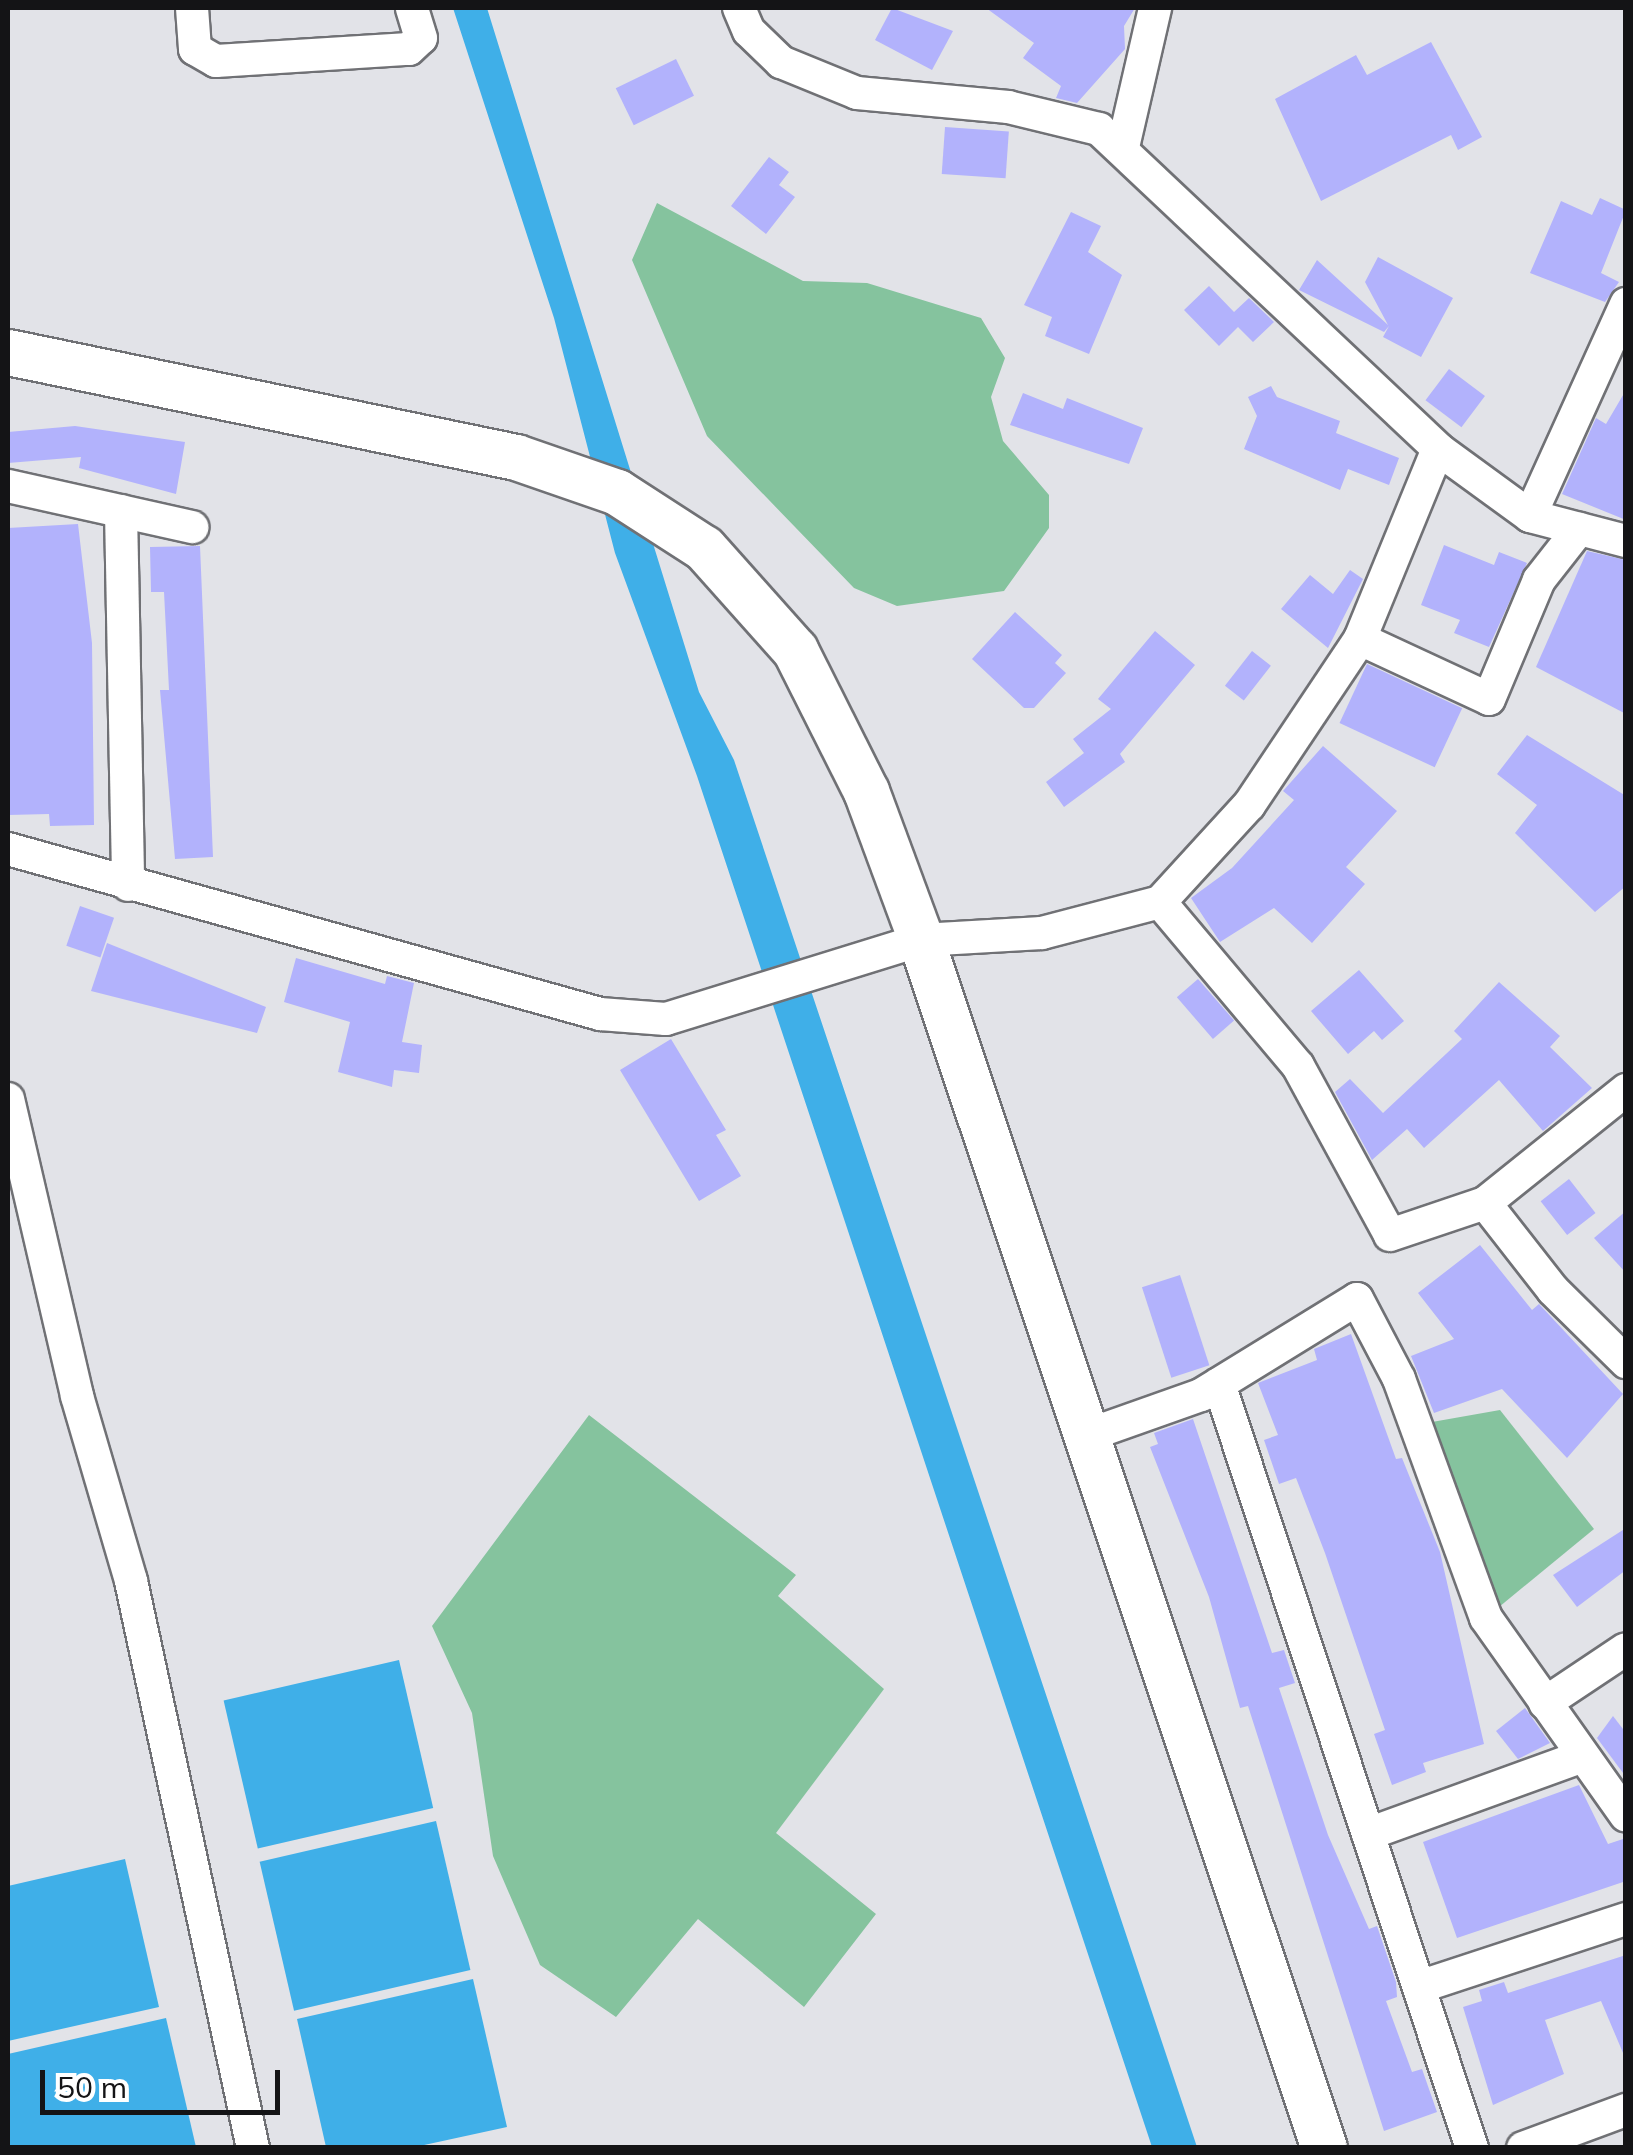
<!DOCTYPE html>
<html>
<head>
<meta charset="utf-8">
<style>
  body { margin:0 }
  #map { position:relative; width:1633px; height:2155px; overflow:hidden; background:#e2e3e8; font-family:Mulish,sans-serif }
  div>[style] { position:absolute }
  .green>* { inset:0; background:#85c39e }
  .water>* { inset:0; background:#3fafe8; transform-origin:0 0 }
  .building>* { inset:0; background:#b2b2fc; transform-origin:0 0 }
  .roads { filter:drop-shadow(2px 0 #707175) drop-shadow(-2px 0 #707175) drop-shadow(0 2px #707175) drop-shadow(0 -2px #707175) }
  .street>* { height:32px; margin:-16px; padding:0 16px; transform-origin:16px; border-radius:16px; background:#fff }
  .secondary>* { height:45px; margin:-22.5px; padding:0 22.5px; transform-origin:22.5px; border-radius:22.5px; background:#fff }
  span { translate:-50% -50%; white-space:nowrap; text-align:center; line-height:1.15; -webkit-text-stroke:9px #fff; paint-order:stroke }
  .frame { position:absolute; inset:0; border:10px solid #141416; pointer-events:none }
  .scale { position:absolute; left:40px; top:2070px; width:240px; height:45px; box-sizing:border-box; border:5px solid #141416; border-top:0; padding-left:12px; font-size:30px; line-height:35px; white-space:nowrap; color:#141416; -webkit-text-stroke:8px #fff; paint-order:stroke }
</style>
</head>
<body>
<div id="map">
  <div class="green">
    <i style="clip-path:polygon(657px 203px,803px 281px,867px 283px,981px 318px,1005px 358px,991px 397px,1003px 441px,1049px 495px,1049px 528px,1004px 591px,897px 606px,854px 588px,707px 436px,632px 260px)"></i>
    <i style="clip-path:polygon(1500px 1410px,1594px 1529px,1499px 1607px,1432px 1422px)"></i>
    <i style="clip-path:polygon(589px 1415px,796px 1575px,778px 1596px,884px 1689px,776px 1833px,876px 1914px,804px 2007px,698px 1919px,616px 2017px,540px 1965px,493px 1856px,472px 1713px,432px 1626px)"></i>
  </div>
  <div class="water">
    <i style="clip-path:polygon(453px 8px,487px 8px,699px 692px,734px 760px,1197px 2147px,1152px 2147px,697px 776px,615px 553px,554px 318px)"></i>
    <i style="left:399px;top:1660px;width:152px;height:180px;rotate:77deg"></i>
    <i style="left:436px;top:1821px;width:153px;height:181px;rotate:77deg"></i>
    <i style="clip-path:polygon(125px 1859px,159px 2007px,8px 2041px,8px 1886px)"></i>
    <i style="clip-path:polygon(473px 1979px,507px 2127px,415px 2147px,326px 2147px,297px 2019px)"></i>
    <i style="clip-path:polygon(166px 2018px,196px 2147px,10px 2147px,8px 2054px)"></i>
  </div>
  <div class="building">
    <i style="clip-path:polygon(892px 8px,953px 31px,932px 70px,875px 40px)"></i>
    <i style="clip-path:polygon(986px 8px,1135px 8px,1124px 26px,1125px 49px,1077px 103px,1056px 98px,1061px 86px,1023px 58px,1034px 43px)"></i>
    <i style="clip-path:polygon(1431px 42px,1482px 137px,1458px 150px,1451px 135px,1321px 201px,1275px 99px,1356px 55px,1367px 75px)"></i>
    <i style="left:676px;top:59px;width:41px;height:67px;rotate:64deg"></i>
    <i style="left:945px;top:127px;width:64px;height:47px;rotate:4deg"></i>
    <i style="clip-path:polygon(769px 157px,789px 172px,779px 185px,795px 197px,766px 234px,731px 206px)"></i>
    <i style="clip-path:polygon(1600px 198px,1626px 210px,1601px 273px,1619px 282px,1605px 302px,1530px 273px,1561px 201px,1592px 215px)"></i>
    <i style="clip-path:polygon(1071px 212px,1101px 226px,1088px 252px,1122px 275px,1089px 354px,1045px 336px,1052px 317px,1024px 305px)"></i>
    <i style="clip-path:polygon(1378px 257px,1453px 298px,1421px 357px,1383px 337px,1389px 326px,1384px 332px,1299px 290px,1317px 260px,1388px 325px,1365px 282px)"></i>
    <i style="clip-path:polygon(1209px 286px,1234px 312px,1249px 298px,1274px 322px,1253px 342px,1238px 327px,1219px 346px,1184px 310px)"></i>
    <i style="left:1449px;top:369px;width:45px;height:39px;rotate:37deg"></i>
    <i style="clip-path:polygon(1271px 386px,1277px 397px,1340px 421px,1336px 433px,1399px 458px,1389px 485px,1348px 469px,1340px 490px,1244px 449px,1257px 416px,1248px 397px)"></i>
    <i style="clip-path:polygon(1626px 390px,1626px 520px,1562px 494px,1596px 418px,1606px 424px)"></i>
    <i style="clip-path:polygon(1023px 393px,1063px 409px,1067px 398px,1143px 428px,1129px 464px,1010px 425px)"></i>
    <i style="clip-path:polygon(75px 426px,185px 442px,176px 494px,79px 468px,81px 457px,8px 463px,8px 432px)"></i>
    <i style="clip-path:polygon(78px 524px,92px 643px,94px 825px,50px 826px,49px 814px,8px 815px,8px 528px)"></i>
    <i style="clip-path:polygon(1444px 545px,1494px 565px,1499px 552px,1527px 563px,1489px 647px,1454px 633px,1460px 620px,1421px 605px)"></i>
    <i style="clip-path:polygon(200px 546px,213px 857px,175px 859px,160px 690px,169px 690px,164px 592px,151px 592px,150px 547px)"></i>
    <i style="clip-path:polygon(1587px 551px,1626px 560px,1626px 714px,1536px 667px)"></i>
    <i style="clip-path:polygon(1350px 570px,1363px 579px,1328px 648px,1281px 609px,1310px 575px,1333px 594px)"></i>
    <i style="clip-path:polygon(1015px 612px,1062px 655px,1055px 663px,1066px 673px,1034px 708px,1024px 708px,972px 659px)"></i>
    <i style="clip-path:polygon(1155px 631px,1195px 665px,1120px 754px,1125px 762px,1064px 807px,1046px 782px,1084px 753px,1073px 739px,1111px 709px,1098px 699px)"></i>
    <i style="left:1252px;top:651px;width:24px;height:44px;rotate:38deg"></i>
    <i style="left:1367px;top:664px;width:105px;height:65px;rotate:25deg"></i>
    <i style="clip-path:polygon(1527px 735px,1626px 796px,1626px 886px,1595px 912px,1515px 833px,1537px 805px,1497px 774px)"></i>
    <i style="clip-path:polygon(1323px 746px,1397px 811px,1346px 867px,1365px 884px,1312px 943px,1274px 908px,1220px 942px,1191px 898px,1232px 868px,1294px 800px,1283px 791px)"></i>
    <i style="left:80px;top:906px;width:36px;height:42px;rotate:19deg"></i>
    <i style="clip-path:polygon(107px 943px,266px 1007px,257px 1033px,91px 991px)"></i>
    <i style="clip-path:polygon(296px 958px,385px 984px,387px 976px,414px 983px,402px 1042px,422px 1045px,419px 1073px,394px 1070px,392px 1087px,338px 1072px,350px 1022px,284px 1002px)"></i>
    <i style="clip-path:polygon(1359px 970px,1404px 1021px,1382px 1040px,1374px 1031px,1348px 1054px,1311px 1011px)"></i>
    <i style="left:1198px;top:979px;width:55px;height:28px;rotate:49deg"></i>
    <i style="clip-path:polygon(1499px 982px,1560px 1036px,1550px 1047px,1592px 1088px,1543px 1131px,1499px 1080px,1424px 1148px,1407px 1129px,1372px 1160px,1335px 1092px,1350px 1079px,1383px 1113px,1462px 1039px,1454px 1031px)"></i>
    <i style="clip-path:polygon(671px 1039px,726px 1130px,716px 1135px,741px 1176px,699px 1201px,620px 1070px)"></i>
    <i style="left:1569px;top:1179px;width:43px;height:36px;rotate:52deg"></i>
    <i style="clip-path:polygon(1626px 1211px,1626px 1273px,1594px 1238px)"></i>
    <i style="clip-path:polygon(1480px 1245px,1532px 1310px,1539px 1304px,1623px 1394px,1567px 1458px,1502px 1389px,1434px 1413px,1411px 1356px,1454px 1339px,1418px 1293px)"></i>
    <i style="left:1180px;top:1275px;width:95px;height:40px;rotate:72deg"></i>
    <i style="clip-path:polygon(1351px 1334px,1396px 1459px,1402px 1458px,1440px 1552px,1484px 1744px,1423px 1763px,1426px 1772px,1392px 1785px,1374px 1734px,1385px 1730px,1325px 1553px,1296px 1478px,1279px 1484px,1264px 1440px,1278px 1435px,1258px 1383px,1317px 1360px,1314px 1349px)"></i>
    <i style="clip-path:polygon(1193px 1419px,1272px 1653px,1284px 1650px,1295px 1683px,1279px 1688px,1328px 1835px,1369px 1929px,1377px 1926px,1396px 1982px,1397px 1997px,1386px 2001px,1412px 2072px,1422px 2069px,1437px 2112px,1384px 2131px,1248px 1706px,1240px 1708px,1209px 1597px,1150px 1447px,1158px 1444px,1154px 1433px)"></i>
    <i style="clip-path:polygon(1626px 1528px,1626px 1570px,1577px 1607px,1553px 1575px)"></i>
    <i style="clip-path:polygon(1525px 1708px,1550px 1743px,1518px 1759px,1496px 1731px)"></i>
    <i style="clip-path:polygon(1613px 1716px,1626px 1733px,1626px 1777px,1597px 1738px)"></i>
    <i style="clip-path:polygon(1579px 1785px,1608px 1844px,1626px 1838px,1626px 1881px,1457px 1938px,1423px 1842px)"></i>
    <i style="clip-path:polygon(1626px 1955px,1626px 2060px,1601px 2001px,1545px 2020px,1564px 2074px,1493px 2105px,1463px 2007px,1482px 2001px,1479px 1990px,1504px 1982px,1508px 1993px)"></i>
  </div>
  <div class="roads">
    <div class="street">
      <i style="left:192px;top:8px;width:41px;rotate:85.8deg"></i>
      <i style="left:195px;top:49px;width:24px;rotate:30deg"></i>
      <i style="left:216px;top:61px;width:193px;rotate:-3.6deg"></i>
      <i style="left:409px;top:49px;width:16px;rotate:-43deg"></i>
      <i style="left:421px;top:38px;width:31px;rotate:-107deg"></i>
      <i style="left:739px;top:8px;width:25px;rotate:67deg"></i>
      <i style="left:749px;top:31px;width:45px;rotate:44.1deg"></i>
      <i style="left:781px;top:62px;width:82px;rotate:22.2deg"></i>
      <i style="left:857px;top:93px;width:152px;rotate:5.3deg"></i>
      <i style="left:1008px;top:107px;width:94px;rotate:13.6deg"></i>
      <i style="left:1099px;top:129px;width:466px;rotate:43.3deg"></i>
      <i style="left:1438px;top:449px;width:114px;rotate:36.1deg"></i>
      <i style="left:1530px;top:516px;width:99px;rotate:14.6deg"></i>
      <i style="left:1123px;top:147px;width:143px;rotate:-77deg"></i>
      <i style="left:8px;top:486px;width:189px;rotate:12.6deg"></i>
      <i style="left:121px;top:511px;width:374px;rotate:88.9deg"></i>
      <i style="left:1530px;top:516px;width:233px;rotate:-65.6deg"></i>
      <i style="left:1360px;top:639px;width:142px;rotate:24.9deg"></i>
      <i style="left:1489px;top:699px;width:129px;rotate:-67.2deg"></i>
      <i style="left:1539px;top:580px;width:65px;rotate:-51.9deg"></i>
      <i style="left:8px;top:849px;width:615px;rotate:15.57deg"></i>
      <i style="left:600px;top:1014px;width:66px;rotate:4.3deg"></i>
      <i style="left:666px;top:1019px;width:267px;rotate:-17.2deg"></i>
      <i style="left:921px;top:940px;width:121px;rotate:-3.3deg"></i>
      <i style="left:1042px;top:933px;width:122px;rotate:-14.7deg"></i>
      <i style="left:1160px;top:902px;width:132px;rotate:-47.5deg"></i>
      <i style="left:1249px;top:805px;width:200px;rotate:-56.2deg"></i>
      <i style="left:1360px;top:639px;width:205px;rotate:-67.7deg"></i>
      <i style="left:1160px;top:902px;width:214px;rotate:49.9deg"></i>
      <i style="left:1298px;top:1066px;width:192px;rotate:61.4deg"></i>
      <i style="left:1390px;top:1235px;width:100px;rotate:-18.6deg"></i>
      <i style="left:1485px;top:1203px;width:181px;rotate:-38.7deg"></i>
      <i style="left:8px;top:1099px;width:305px;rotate:76.9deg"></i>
      <i style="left:77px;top:1396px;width:193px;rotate:73.7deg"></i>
      <i style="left:131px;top:1581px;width:580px;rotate:77.86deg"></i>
      <i style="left:1485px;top:1203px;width:110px;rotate:52deg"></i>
      <i style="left:1553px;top:1290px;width:103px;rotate:44.6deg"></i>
      <i style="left:1219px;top:1384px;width:805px;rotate:71.68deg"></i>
      <i style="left:1085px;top:1436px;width:123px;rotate:-19.5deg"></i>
      <i style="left:1201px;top:1395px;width:183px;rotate:-31.6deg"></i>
      <i style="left:1357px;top:1299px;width:90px;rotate:62.3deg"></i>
      <i style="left:1399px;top:1379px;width:254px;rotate:70deg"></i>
      <i style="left:1486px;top:1618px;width:242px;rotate:54.7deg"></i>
      <i style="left:1545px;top:1703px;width:97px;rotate:-33.7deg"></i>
      <i style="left:1368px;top:1834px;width:226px;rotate:-19.9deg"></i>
      <i style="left:1419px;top:1987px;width:218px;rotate:-18.2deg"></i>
      <i style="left:1523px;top:2148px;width:110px;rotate:-20.3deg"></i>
    </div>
    <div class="secondary">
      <i style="left:8px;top:352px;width:519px;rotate:11.68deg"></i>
      <i style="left:516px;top:457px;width:107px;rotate:19.1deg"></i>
      <i style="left:617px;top:492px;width:103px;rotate:32.8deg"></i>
      <i style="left:704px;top:548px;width:137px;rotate:48.3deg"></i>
      <i style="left:795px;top:650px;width:158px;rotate:63.3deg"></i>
      <i style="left:866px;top:791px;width:159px;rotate:69.7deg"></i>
      <i style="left:921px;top:940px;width:1273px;rotate:71.55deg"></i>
    </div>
  </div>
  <div class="frame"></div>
  <div class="scale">50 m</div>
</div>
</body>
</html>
